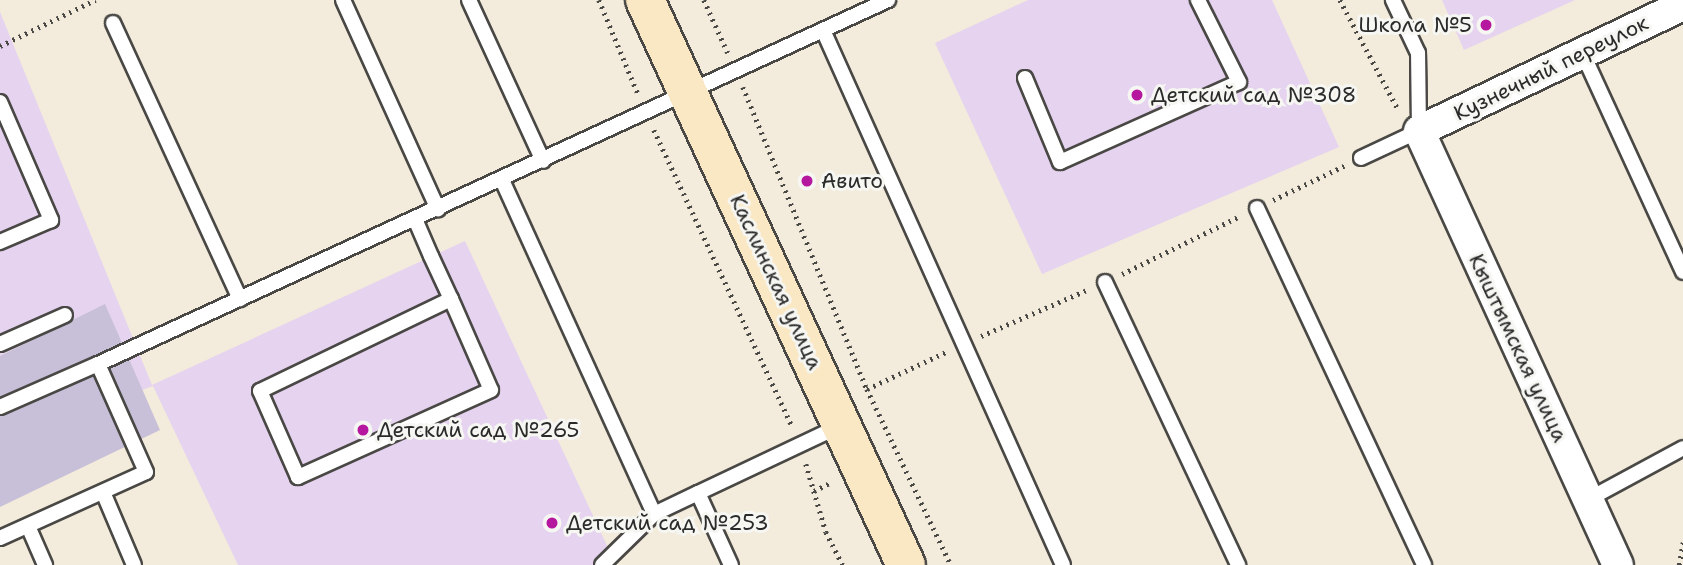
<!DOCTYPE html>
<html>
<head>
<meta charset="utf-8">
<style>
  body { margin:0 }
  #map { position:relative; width:1683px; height:565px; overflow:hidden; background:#f3ebdb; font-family:"Shantell Sans",sans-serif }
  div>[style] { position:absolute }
  .built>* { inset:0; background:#e6d3f0 }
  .industrial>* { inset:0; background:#c8c0d8 }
  .path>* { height:4.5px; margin-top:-2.25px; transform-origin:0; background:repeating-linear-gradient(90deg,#494845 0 2px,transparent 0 7px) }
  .roads { filter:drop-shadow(2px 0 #494845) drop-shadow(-2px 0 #494845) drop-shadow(0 2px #494845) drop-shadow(0 -2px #494845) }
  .service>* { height:14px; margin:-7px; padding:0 7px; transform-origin:7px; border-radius:7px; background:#fff }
  .minor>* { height:30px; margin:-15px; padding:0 15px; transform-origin:15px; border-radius:15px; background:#fff }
  .secondary>* { height:38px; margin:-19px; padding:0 19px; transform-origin:19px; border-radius:19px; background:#fae7c3 }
  .dots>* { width:19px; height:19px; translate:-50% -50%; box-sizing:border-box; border:4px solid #f6f6f2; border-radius:50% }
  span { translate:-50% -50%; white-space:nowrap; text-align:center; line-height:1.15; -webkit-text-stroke:6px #f6f6f2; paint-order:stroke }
  .poi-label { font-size:21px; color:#2b2b2b }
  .right { translate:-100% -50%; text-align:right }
  .left { translate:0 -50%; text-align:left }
  .street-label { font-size:21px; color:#2b2b2b }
</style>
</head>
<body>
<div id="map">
  <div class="built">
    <i style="clip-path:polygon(1028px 0,1272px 0,1339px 147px,1042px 274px,935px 43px)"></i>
    <i style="clip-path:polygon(1442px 0,1575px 0,1464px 50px)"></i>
    <i style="clip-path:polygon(0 12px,152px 385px,465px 241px,616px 565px,238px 565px,153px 386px,142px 390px,105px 305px,0 356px)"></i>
  </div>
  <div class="industrial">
    <i style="clip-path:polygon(105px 304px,160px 430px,0 507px,0 356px)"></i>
  </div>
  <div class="path">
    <i style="left:599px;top:0;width:104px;rotate:67.4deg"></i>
    <i style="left:704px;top:0;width:58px;rotate:65.6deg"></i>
    <i style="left:1340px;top:0;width:123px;rotate:62deg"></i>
    <i style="left:0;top:46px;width:106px;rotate:-25.8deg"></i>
    <i style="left:743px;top:87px;width:326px;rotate:67.7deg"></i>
    <i style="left:867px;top:389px;width:195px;rotate:64.5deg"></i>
    <i style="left:654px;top:130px;width:327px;rotate:65deg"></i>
    <i style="left:1273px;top:200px;width:79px;rotate:-25.6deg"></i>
    <i style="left:1122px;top:274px;width:131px;rotate:-26.2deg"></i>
    <i style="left:981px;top:336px;width:118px;rotate:-23.5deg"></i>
    <i style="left:867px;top:389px;width:89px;rotate:-25.1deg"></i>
    <i style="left:806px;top:464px;width:71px;rotate:73.6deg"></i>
    <i style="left:826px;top:532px;width:37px;rotate:63deg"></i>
    <i style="left:814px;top:491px;width:20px;rotate:-27deg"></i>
    <i style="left:1679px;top:565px;width:23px;rotate:-80deg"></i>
  </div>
  <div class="roads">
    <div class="service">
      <i style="left:343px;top:0;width:230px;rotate:65.6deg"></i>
      <i style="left:469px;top:0;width:177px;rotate:65.3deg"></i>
      <i style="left:113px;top:23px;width:304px;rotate:65.3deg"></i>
      <i style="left:823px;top:30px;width:586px;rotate:65.84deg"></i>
      <i style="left:1582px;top:52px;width:242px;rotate:65.3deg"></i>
      <i style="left:1025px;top:78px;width:91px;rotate:67.4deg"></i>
      <i style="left:1060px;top:162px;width:196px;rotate:-24.1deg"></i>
      <i style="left:1239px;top:82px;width:92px;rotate:-116.6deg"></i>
      <i style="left:0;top:102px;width:129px;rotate:66.6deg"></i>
      <i style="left:51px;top:220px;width:56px;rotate:156.7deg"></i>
      <i style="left:1361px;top:158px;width:64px;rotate:-25deg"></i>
      <i style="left:1419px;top:131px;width:78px;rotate:-90.7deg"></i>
      <i style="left:1418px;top:53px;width:59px;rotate:-115.3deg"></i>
      <i style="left:502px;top:180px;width:367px;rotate:65.5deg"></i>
      <i style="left:654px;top:514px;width:49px;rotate:-25.5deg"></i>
      <i style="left:698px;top:493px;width:79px;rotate:65.4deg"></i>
      <i style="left:1257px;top:208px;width:394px;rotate:64.9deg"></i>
      <i style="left:415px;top:219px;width:40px;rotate:66.6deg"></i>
      <i style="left:431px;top:256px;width:47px;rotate:65.1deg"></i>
      <i style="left:451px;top:299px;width:99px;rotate:66.3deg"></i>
      <i style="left:491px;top:390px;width:212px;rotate:155.7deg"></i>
      <i style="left:298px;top:477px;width:94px;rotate:-113.8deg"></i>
      <i style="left:260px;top:391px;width:212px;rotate:-25.7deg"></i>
      <i style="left:1105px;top:282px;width:313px;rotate:64.8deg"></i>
      <i style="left:0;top:344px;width:71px;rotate:-24deg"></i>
      <i style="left:0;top:407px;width:107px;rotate:-23.7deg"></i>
      <i style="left:103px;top:492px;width:79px;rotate:67deg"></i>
      <i style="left:698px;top:493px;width:157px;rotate:-25.3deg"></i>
      <i style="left:1587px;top:500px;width:109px;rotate:-28.4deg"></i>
      <i style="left:28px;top:526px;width:43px;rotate:66.4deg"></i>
      <i style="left:0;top:538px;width:160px;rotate:-24.3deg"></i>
      <i style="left:146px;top:472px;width:118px;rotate:-114deg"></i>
      <i style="left:98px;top:364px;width:870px;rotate:-24.74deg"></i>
      <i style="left:602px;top:565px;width:73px;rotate:-44.4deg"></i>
    </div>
    <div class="minor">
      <i style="left:1618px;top:565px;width:477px;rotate:-114.6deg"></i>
      <i style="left:1419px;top:131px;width:293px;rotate:-25.5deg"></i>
    </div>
    <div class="secondary">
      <i style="left:645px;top:0;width:622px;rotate:65.21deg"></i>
    </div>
  </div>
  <div class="dots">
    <i style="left:1486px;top:25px;background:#b5179e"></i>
    <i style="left:1137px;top:95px;background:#b5179e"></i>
    <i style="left:807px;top:181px;background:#b5179e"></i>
    <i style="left:363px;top:430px;background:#b5179e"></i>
    <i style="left:552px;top:523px;background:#b5179e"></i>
  </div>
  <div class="poi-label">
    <span class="right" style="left:1472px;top:25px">Школа №5</span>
    <span class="left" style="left:1151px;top:95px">Детский сад №308</span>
    <span class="left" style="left:821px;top:181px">Авито</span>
    <span class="left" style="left:377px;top:430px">Детский сад №265</span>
    <span class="left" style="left:566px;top:523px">Детский сад №253</span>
  </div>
  <div class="street-label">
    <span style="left:1551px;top:68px;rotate:-26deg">Кузнечный переулок</span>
    <span style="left:776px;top:282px;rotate:65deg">Каслинская улица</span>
    <span style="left:1518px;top:348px;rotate:65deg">Кыштымская улица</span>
  </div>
</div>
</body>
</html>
